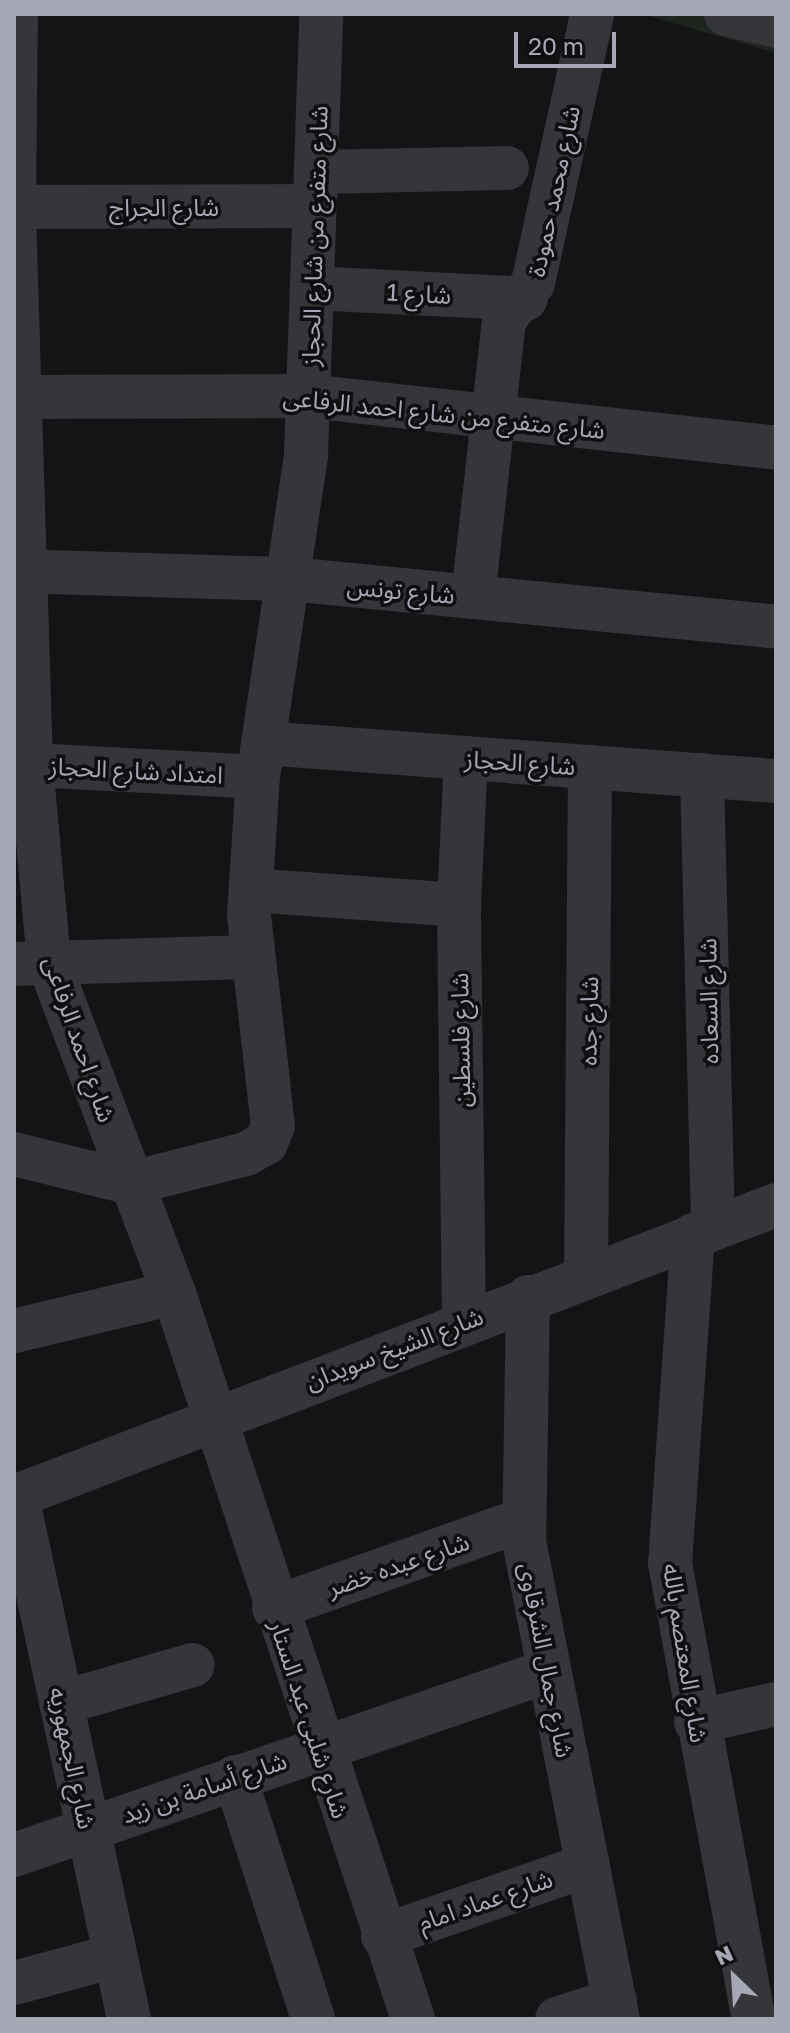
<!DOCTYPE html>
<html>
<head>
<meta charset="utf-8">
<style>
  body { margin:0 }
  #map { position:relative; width:790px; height:2033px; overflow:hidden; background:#141315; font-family:"Golos Text","Noto Sans Arabic",sans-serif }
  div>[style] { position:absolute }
  .green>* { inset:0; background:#1e251f }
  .minor>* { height:44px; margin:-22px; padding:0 22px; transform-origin:22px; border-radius:22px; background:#35353a }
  span { translate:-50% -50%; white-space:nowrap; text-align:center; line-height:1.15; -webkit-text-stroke:7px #0f0e10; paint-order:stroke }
  .street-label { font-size:24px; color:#a6a9b5 }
  .frame { position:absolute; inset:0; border:16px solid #a6a9b5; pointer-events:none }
  .north { position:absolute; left:694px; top:1937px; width:80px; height:80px; -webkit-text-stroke:6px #0f0e10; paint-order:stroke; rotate:335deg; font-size:22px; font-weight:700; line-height:32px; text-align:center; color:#a6a9b5 }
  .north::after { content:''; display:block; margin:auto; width:28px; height:36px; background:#a6a9b5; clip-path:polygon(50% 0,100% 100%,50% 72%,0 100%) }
  .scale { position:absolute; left:514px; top:32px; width:102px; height:36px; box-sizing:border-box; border:4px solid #a6a9b5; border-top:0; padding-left:10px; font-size:24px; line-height:28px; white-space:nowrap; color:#a6a9b5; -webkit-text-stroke:6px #0f0e10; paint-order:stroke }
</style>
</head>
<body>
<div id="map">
  <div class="green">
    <i style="clip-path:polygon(642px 14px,776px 14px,776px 53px)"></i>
  </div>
  <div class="minor">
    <i style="left:726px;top:14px;width:51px;rotate:13.5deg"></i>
    <i style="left:316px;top:172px;width:191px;rotate:-1.2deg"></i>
    <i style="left:14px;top:202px;width:188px;rotate:-89.4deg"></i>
    <i style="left:14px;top:207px;width:301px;rotate:-0.2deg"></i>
    <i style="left:14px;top:214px;width:550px;rotate:88.23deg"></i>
    <i style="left:31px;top:764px;width:200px;rotate:84.8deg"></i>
    <i style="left:49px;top:963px;width:353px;rotate:69.3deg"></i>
    <i style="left:174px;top:1293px;width:764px;rotate:71.78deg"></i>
    <i style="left:312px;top:288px;width:214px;rotate:2.9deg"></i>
    <i style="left:16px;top:397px;width:292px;rotate:-0.2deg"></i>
    <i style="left:308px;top:396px;width:471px;rotate:6.3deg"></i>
    <i style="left:14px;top:571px;width:276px;rotate:1.7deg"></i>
    <i style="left:290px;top:579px;width:488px;rotate:5.6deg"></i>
    <i style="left:473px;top:597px;width:279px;rotate:-83.6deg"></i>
    <i style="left:504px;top:320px;width:47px;rotate:-51.9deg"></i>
    <i style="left:533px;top:283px;width:275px;rotate:-77.6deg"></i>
    <i style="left:263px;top:743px;width:514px;rotate:4.24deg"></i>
    <i style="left:14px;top:764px;width:244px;rotate:3deg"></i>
    <i style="left:702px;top:775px;width:451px;rotate:88.6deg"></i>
    <i style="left:251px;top:890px;width:209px;rotate:4.1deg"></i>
    <i style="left:14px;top:964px;width:236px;rotate:-1.7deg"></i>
    <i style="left:14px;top:1154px;width:122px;rotate:13.8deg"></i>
    <i style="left:132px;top:1183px;width:118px;rotate:-14.3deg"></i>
    <i style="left:246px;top:1154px;width:23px;rotate:-29deg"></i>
    <i style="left:266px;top:1143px;width:18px;rotate:-68deg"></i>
    <i style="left:273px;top:1126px;width:212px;rotate:-96.5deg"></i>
    <i style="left:249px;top:915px;width:138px;rotate:-86.3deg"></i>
    <i style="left:258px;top:777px;width:327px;rotate:-81.5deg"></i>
    <i style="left:306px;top:454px;width:440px;rotate:-88deg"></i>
    <i style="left:693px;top:1235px;width:329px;rotate:94deg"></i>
    <i style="left:670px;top:1563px;width:464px;rotate:79.6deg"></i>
    <i style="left:586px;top:1275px;width:508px;rotate:-89.55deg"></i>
    <i style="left:528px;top:1297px;width:244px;rotate:90.9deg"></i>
    <i style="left:524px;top:1541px;width:487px;rotate:78.9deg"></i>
    <i style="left:464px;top:1322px;width:417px;rotate:-90.7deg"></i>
    <i style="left:459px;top:905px;width:147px;rotate:-87.3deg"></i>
    <i style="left:14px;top:1331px;width:164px;rotate:-13.4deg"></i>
    <i style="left:17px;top:1496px;width:535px;rotate:77.91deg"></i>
    <i style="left:14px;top:1497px;width:816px;rotate:-20.97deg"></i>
    <i style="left:274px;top:1608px;width:263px;rotate:-19.5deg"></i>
    <i style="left:61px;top:1703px;width:137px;rotate:-16.1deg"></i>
    <i style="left:696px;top:1722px;width:82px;rotate:-12.7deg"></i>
    <i style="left:235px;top:1777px;width:254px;rotate:72.1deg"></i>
    <i style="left:14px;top:1855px;width:565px;rotate:-19.01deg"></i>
    <i style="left:383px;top:1936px;width:217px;rotate:-19.1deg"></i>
    <i style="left:14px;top:1983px;width:105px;rotate:-15deg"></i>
    <i style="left:557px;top:2019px;width:61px;rotate:-18.1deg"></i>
  </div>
  <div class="street-label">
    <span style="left:553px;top:191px;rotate:-78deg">شارع محمد حمودة</span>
    <span style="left:164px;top:207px">شارع الجراج</span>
    <span style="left:314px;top:236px;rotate:-88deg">شارع متفرع من شارع الحجاز</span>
    <span style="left:419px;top:293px;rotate:3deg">شارع 1</span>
    <span style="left:444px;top:413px;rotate:6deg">شارع متفرع من شارع احمد الرفاعى</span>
    <span style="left:401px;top:590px;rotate:5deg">شارع تونس</span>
    <span style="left:520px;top:762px;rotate:4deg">شارع الحجاز</span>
    <span style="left:136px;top:770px;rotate:3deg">امتداد شارع الحجاز</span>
    <span style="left:708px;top:1001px;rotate:-91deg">شارع السعاده</span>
    <span style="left:588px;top:1021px;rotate:-89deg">شارع جده</span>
    <span style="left:80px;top:1039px;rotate:71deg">شارع احمد الرفاعى</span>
    <span style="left:460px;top:1040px;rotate:-91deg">شارع فلسطين</span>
    <span style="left:394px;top:1348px;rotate:-21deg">شارع الشيخ سويدان</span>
    <span style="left:398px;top:1564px;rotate:-19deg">شارع عبده خضر</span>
    <span style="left:686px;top:1653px;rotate:81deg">شارع المعتصم بالله</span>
    <span style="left:547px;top:1660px;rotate:79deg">شارع جمال الشرقاوى</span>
    <span style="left:310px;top:1719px;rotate:72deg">شارع شلبى عبد الستار</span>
    <span style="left:73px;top:1758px;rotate:78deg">شارع الجمهوريه</span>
    <span style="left:204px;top:1787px;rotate:-19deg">شارع أسامة بن زيد</span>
    <span style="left:485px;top:1900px;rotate:-19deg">شارع عماد امام</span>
  </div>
  <div class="frame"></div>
  <div class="north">N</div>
  <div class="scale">20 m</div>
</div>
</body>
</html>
